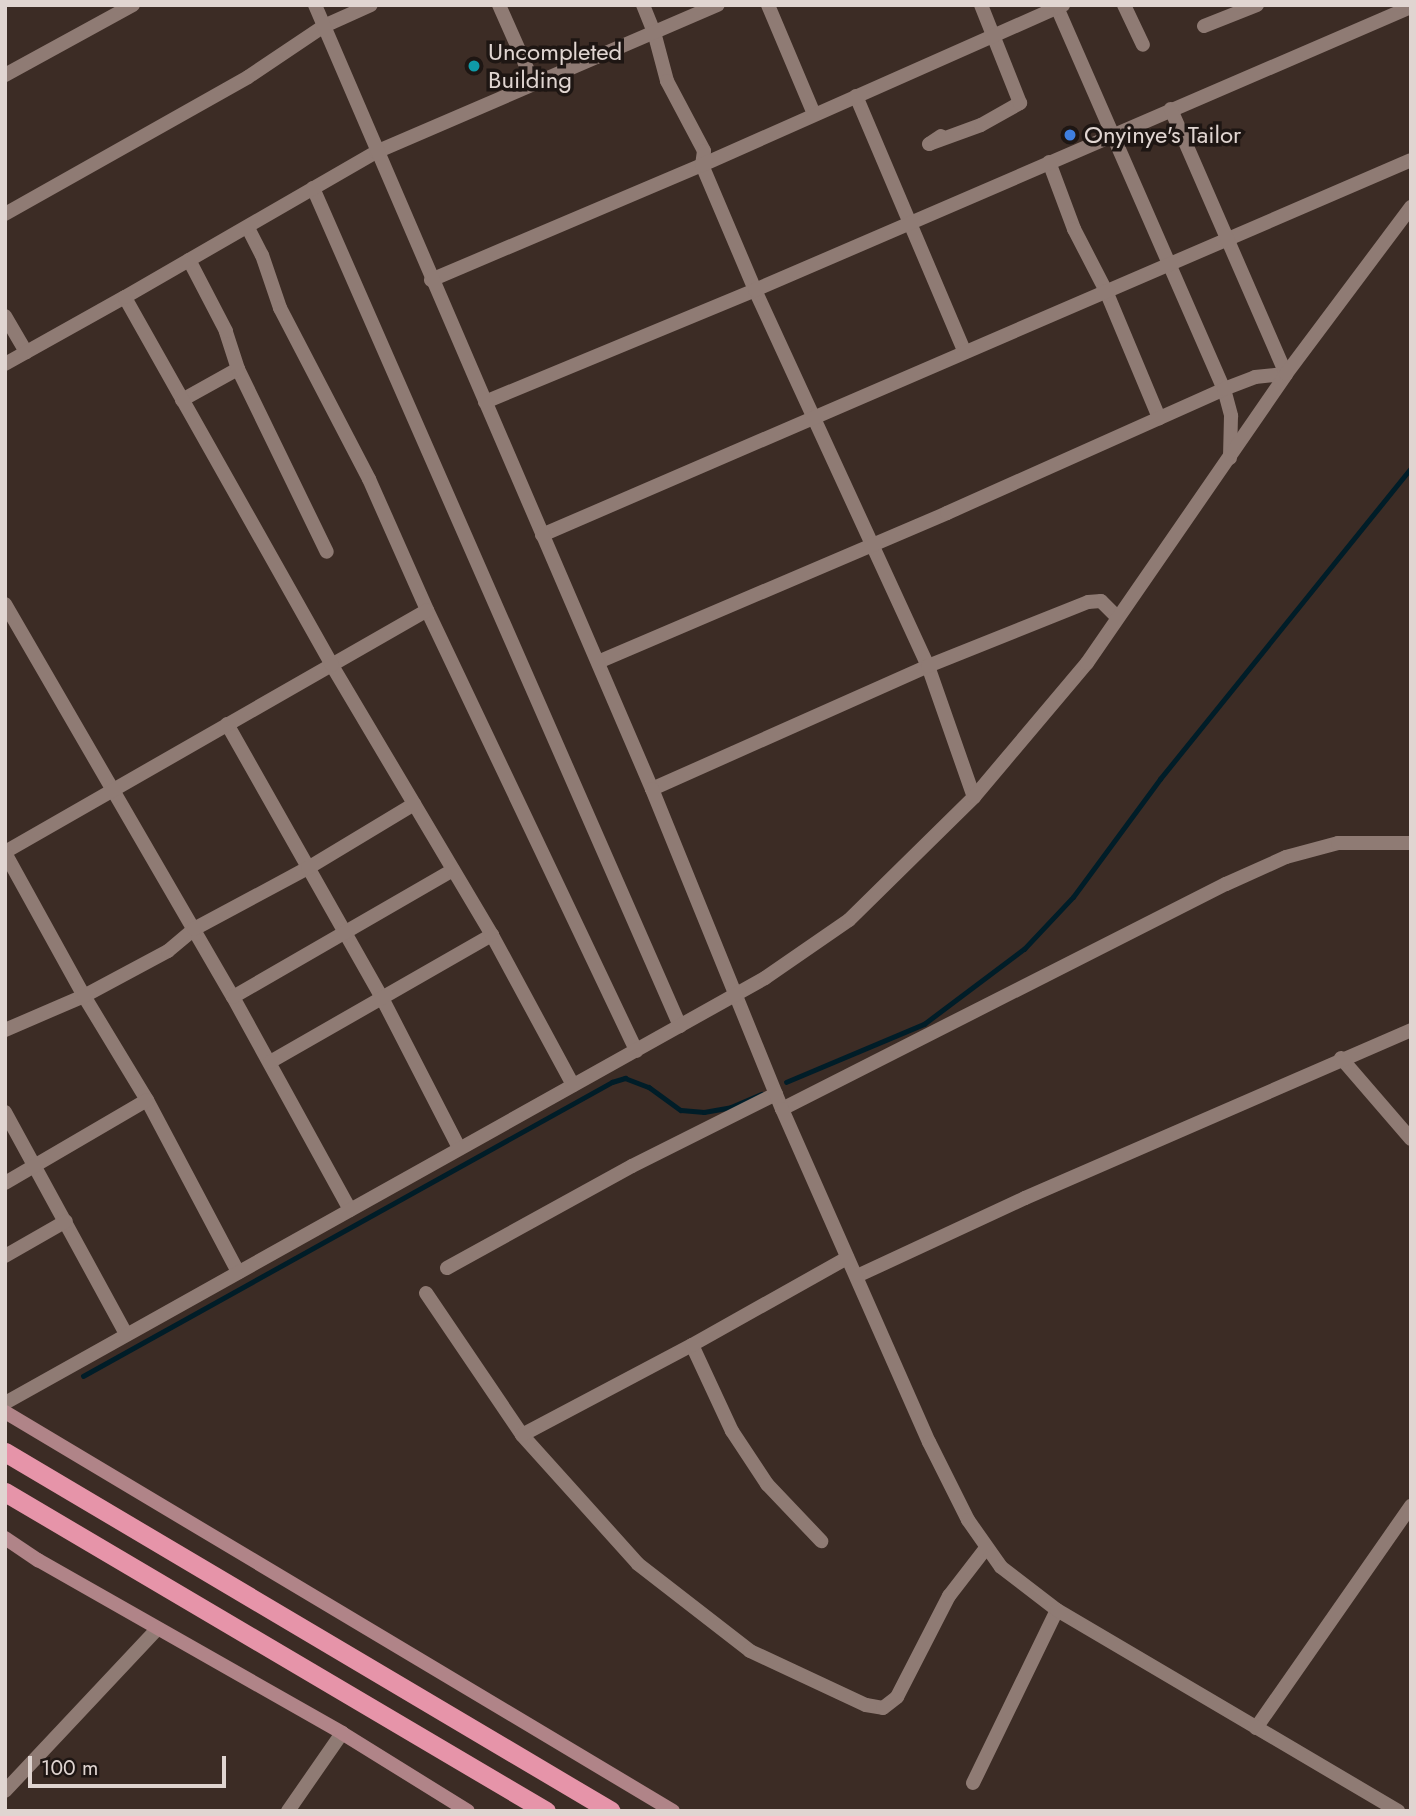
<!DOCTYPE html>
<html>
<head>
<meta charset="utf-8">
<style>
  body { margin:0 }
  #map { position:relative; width:1416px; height:1816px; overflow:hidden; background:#3c2c25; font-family:Jost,sans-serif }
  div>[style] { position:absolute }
  .stream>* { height:4.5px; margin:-2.25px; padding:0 2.25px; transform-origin:2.25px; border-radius:2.25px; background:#001d28 }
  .minor>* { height:14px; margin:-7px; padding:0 7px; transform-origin:7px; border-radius:7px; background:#8f7b74 }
  .tertiary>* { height:14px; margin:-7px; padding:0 7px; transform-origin:7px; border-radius:7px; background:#8f7b74 }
  .secondary>* { height:14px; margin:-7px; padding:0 7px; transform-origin:7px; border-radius:7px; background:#b08488 }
  .trunk>* { height:19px; margin:-9.5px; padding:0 9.5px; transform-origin:9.5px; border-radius:9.5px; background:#e694a9 }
  .dots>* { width:19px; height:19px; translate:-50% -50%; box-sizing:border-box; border:4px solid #1e1613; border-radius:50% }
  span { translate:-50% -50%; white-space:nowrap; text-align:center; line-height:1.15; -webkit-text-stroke:7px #1e1613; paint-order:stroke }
  .poi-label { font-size:24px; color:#e0d5d1 }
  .left { translate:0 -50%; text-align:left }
  .frame { position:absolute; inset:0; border:7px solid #e0d5d1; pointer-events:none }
  .scale { position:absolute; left:28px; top:1756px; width:198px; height:32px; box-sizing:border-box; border:4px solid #e0d5d1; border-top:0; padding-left:9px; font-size:21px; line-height:24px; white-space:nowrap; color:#e0d5d1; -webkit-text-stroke:5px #1e1613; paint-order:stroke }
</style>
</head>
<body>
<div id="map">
  <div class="stream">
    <i style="left:786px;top:1082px;width:150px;rotate:-22.8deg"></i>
    <i style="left:924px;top:1024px;width:125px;rotate:-36.9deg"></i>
    <i style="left:1024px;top:949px;width:71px;rotate:-46.7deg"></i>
    <i style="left:1073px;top:897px;width:147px;rotate:-53.6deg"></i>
    <i style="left:1160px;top:779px;width:400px;rotate:-51.1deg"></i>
    <i style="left:83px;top:1376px;width:605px;rotate:-29.06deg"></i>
    <i style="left:612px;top:1082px;width:14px;rotate:-17deg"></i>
    <i style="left:625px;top:1078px;width:26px;rotate:21deg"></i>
    <i style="left:649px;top:1087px;width:39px;rotate:36deg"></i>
    <i style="left:681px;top:1110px;width:23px;rotate:5deg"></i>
    <i style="left:704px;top:1112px;width:27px;rotate:-10deg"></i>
    <i style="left:731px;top:1107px;width:33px;rotate:-23deg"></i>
  </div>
  <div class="minor">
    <i style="left:499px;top:5px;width:86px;rotate:66.1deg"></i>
    <i style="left:643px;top:5px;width:29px;rotate:68deg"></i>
    <i style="left:654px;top:32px;width:51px;rotate:75.1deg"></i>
    <i style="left:667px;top:81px;width:79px;rotate:62.1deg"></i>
    <i style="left:704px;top:151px;width:14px;rotate:98deg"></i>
    <i style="left:702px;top:165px;width:136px;rotate:67deg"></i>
    <i style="left:755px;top:290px;width:414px;rotate:65.3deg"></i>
    <i style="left:928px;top:666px;width:139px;rotate:70.7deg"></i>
    <i style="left:768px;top:5px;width:118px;rotate:67.1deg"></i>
    <i style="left:1056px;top:5px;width:419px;rotate:66.4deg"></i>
    <i style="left:1224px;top:389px;width:28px;rotate:75deg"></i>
    <i style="left:1231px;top:416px;width:42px;rotate:91.4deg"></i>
    <i style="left:1124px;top:5px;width:44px;rotate:64.6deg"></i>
    <i style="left:1204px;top:26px;width:57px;rotate:-21.6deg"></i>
    <i style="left:5px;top:75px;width:146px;rotate:-28.7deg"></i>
    <i style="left:856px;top:96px;width:277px;rotate:67deg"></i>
    <i style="left:941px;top:136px;width:14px;rotate:146deg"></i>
    <i style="left:929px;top:144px;width:55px;rotate:-20.1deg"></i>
    <i style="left:981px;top:125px;width:45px;rotate:-29.4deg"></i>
    <i style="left:1020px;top:103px;width:105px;rotate:-111.7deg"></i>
    <i style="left:1049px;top:162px;width:72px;rotate:69.5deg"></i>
    <i style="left:1074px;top:229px;width:70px;rotate:62.7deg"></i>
    <i style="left:1106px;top:291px;width:138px;rotate:67.3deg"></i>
    <i style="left:313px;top:188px;width:915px;rotate:66.35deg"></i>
    <i style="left:5px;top:214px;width:279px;rotate:-29.4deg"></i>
    <i style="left:248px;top:77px;width:92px;rotate:-33.9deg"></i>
    <i style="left:324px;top:26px;width:51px;rotate:-24.1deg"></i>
    <i style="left:248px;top:228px;width:30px;rotate:63deg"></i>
    <i style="left:262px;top:255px;width:56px;rotate:71.2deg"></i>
    <i style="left:280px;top:308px;width:193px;rotate:62.5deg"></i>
    <i style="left:369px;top:479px;width:143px;rotate:66.1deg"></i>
    <i style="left:427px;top:610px;width:488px;rotate:64.6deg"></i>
    <i style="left:431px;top:280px;width:294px;rotate:-23deg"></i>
    <i style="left:702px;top:165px;width:395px;rotate:-23.9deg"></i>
    <i style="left:5px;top:316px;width:42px;rotate:59.7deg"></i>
    <i style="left:5px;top:364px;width:137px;rotate:-29.2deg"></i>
    <i style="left:238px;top:369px;width:203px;rotate:64.1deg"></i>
    <i style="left:182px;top:400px;width:64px;rotate:-29deg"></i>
    <i style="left:238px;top:369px;width:40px;rotate:-108deg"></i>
    <i style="left:226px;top:331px;width:80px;rotate:-117.5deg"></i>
    <i style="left:485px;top:402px;width:292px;rotate:-22.5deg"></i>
    <i style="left:755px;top:290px;width:714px;rotate:-23.34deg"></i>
    <i style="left:542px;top:535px;width:946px;rotate:-23.34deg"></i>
    <i style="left:5px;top:604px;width:454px;rotate:59.9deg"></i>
    <i style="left:233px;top:997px;width:243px;rotate:61.2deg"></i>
    <i style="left:598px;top:662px;width:379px;rotate:-23.1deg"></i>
    <i style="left:947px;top:513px;width:303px;rotate:-24.1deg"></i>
    <i style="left:1224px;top:389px;width:33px;rotate:-21deg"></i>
    <i style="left:1255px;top:377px;width:31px;rotate:-6deg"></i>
    <i style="left:1286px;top:374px;width:289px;rotate:-113.5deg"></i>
    <i style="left:227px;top:724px;width:315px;rotate:60.5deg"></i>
    <i style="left:382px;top:998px;width:169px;rotate:62.8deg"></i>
    <i style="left:652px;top:789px;width:302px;rotate:-24deg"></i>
    <i style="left:928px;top:666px;width:172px;rotate:-21.8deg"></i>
    <i style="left:1088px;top:602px;width:13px;rotate:-4deg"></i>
    <i style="left:1101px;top:601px;width:23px;rotate:45deg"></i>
    <i style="left:5px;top:852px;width:486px;rotate:-29.8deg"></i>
    <i style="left:5px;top:853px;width:163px;rotate:61.1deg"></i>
    <i style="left:84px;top:996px;width:122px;rotate:58.8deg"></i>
    <i style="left:147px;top:1100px;width:195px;rotate:62.1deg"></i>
    <i style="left:233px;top:997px;width:254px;rotate:-30deg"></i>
    <i style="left:5px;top:1030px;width:86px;rotate:-23.3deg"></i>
    <i style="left:84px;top:996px;width:95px;rotate:-28.2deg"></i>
    <i style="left:168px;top:951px;width:34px;rotate:-40deg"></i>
    <i style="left:194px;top:929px;width:129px;rotate:-28.2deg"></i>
    <i style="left:308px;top:868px;width:124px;rotate:-31.1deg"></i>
    <i style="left:1341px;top:1058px;width:107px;rotate:49.2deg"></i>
    <i style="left:270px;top:1062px;width:256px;rotate:-29.8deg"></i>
    <i style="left:573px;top:1085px;width:170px;rotate:-118.4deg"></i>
    <i style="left:492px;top:935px;width:314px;rotate:-120.7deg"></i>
    <i style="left:332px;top:665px;width:422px;rotate:-119.4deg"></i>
    <i style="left:125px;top:297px;width:290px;rotate:-30deg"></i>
    <i style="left:376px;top:152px;width:372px;rotate:-23.3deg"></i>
    <i style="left:782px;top:1109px;width:498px;rotate:-26.9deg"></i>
    <i style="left:1226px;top:884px;width:66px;rotate:-24.2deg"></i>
    <i style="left:1286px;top:857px;width:54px;rotate:-15.1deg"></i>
    <i style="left:1338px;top:843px;width:73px"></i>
    <i style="left:5px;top:1112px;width:253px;rotate:61.4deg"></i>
    <i style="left:5px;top:1183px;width:164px;rotate:-30.3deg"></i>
    <i style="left:5px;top:1256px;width:70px;rotate:-29.8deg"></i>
    <i style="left:447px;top:1268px;width:211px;rotate:-28.9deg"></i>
    <i style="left:632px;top:1166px;width:161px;rotate:-26.6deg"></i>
    <i style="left:857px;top:1276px;width:185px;rotate:-24.9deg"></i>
    <i style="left:1025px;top:1198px;width:421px;rotate:-23.5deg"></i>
    <i style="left:426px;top:1293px;width:171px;rotate:55.9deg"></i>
    <i style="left:522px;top:1435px;width:173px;rotate:48deg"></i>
    <i style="left:638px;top:1564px;width:142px;rotate:37.8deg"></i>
    <i style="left:750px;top:1651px;width:128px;rotate:25deg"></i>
    <i style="left:866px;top:1705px;width:17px;rotate:10deg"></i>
    <i style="left:883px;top:1708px;width:18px;rotate:-38deg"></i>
    <i style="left:897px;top:1697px;width:114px;rotate:-62.8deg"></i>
    <i style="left:949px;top:1596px;width:61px;rotate:-52.4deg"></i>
    <i style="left:692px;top:1345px;width:95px;rotate:65.1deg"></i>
    <i style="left:732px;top:1431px;width:64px;rotate:56.6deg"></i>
    <i style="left:767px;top:1484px;width:79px;rotate:46.5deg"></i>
    <i style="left:522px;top:1435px;width:192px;rotate:-27.9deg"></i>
    <i style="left:692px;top:1345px;width:178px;rotate:-29.3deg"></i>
    <i style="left:1256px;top:1728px;width:271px;rotate:-55.1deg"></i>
    <i style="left:973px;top:1783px;width:192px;rotate:-64.1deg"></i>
    <i style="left:5px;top:1791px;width:222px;rotate:-46.8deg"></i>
    <i style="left:288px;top:1811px;width:95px;rotate:-55.3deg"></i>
  </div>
  <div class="tertiary">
    <i style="left:315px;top:5px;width:853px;rotate:66.74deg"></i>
    <i style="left:652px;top:789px;width:345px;rotate:67.9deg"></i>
    <i style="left:782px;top:1109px;width:364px;rotate:66.2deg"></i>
    <i style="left:929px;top:1442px;width:87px;rotate:63.4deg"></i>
    <i style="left:968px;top:1520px;width:57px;rotate:54.9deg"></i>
    <i style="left:1001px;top:1567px;width:71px;rotate:37.5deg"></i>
    <i style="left:1057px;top:1610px;width:396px;rotate:30.5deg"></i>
    <i style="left:5px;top:1403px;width:871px;rotate:-29.21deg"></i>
    <i style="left:765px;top:978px;width:102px;rotate:-34.6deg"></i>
    <i style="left:849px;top:920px;width:175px;rotate:-44.5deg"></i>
    <i style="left:974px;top:797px;width:175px;rotate:-49.9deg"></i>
    <i style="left:1087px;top:663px;width:351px;rotate:-55.4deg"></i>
    <i style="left:1286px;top:374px;width:209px;rotate:-53.2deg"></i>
  </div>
  <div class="secondary">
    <i style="left:5px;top:1412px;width:778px;rotate:30.85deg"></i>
    <i style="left:5px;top:1538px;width:40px;rotate:34deg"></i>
    <i style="left:38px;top:1560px;width:350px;rotate:29.6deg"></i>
    <i style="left:342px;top:1733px;width:148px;rotate:31.8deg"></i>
  </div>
  <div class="trunk">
    <i style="left:5px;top:1452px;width:704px;rotate:30.64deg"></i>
    <i style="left:5px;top:1492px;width:628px;rotate:30.53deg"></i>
  </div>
  <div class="dots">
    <i style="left:474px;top:66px;background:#0f9aa8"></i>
    <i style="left:1070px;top:135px;background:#3f7fe0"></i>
  </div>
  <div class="poi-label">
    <span class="left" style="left:488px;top:66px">Uncompleted<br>Building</span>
    <span class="left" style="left:1084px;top:135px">Onyinye's Tailor</span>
  </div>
  <div class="frame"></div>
  <div class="scale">100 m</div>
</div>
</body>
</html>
